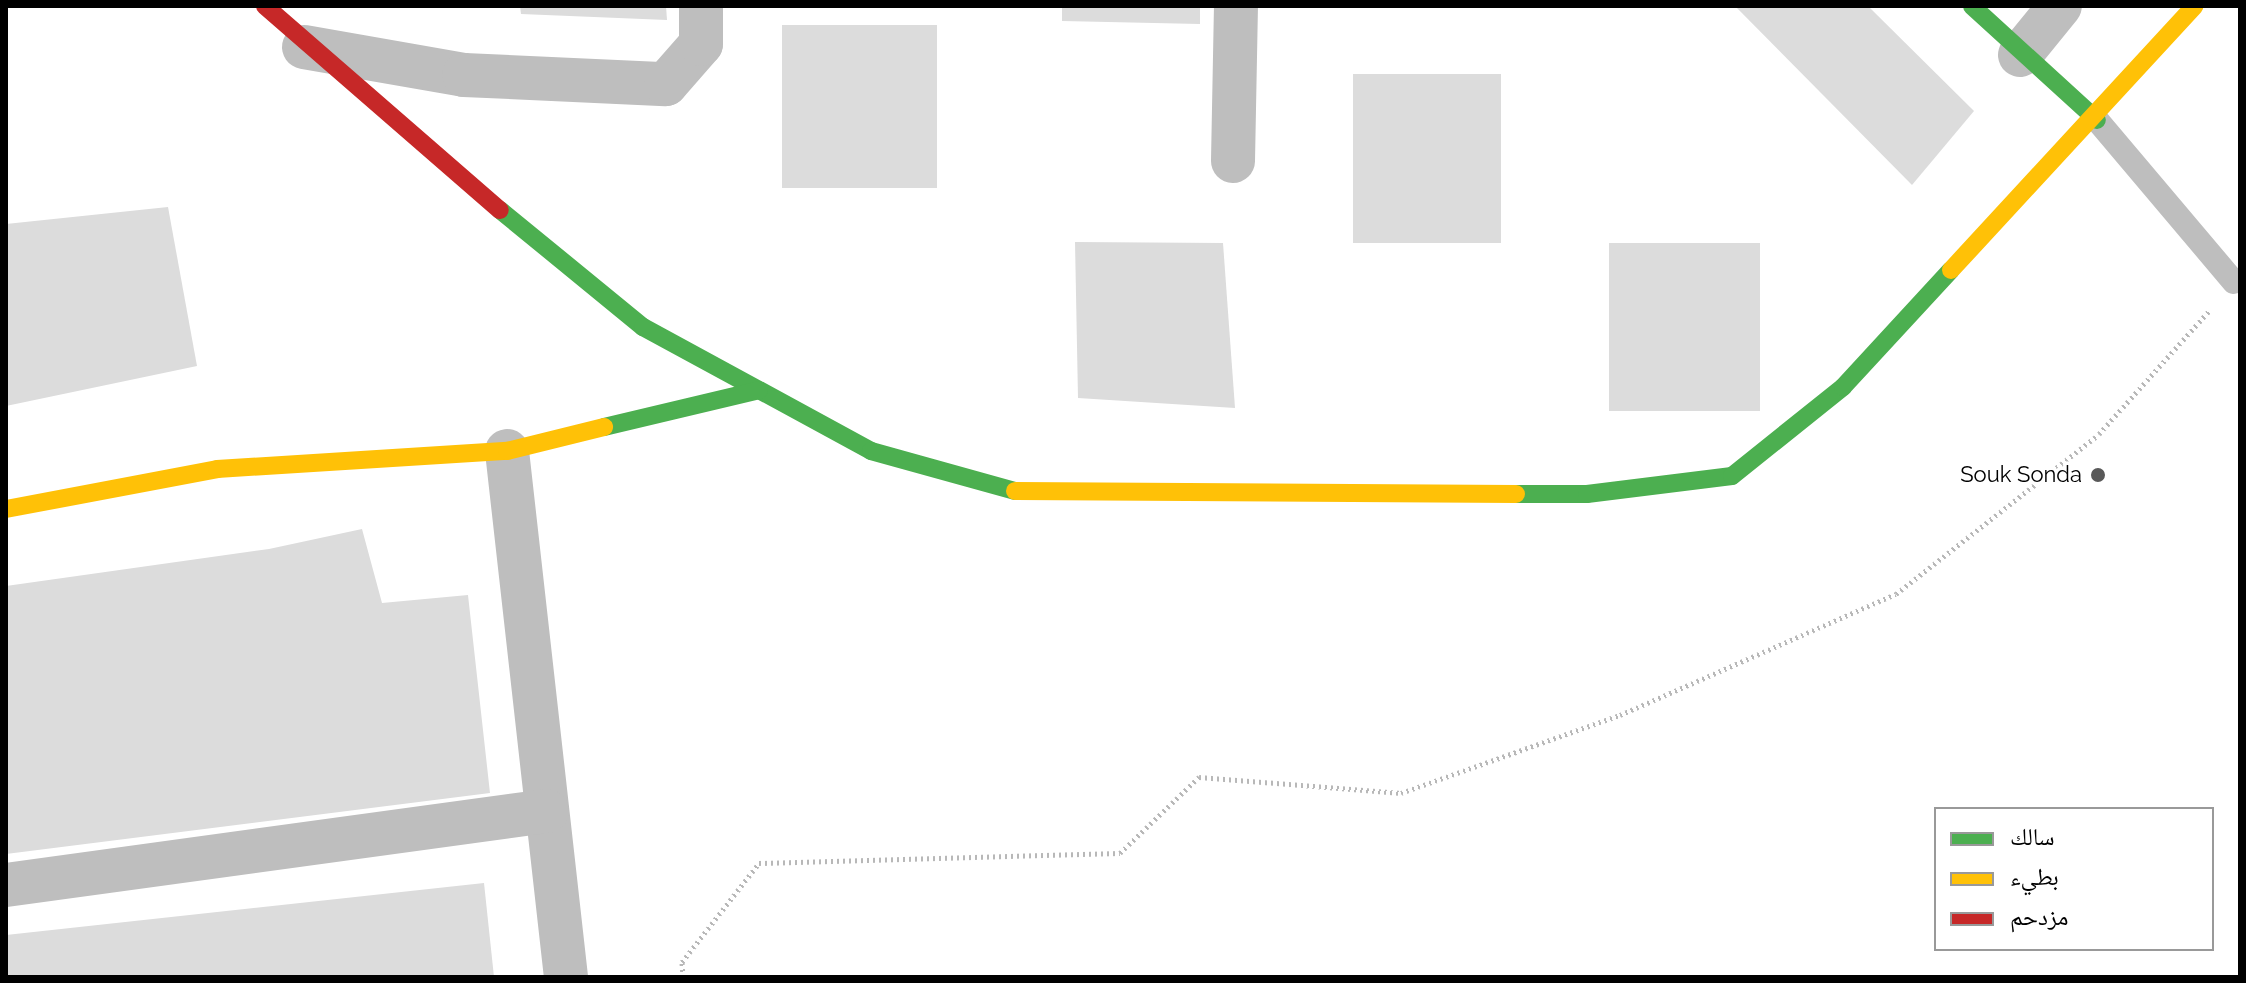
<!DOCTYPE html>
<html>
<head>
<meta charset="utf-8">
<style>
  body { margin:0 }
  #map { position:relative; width:2246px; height:983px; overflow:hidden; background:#fff; font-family:Raleway,"Noto Naskh Arabic",sans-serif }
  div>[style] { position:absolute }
  .building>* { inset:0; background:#dcdcdc; transform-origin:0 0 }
  .path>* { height:5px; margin-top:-2.5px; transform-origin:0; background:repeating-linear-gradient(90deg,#b8b8b8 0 2px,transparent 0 6px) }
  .lane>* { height:24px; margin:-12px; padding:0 12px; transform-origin:12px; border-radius:12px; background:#bebebe }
  .street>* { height:44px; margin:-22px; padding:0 22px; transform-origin:22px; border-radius:22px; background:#bebebe }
  .fast>* { height:18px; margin:-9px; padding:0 9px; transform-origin:9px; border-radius:9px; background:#4caf50 }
  .slow>* { height:18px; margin:-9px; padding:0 9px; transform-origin:9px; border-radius:9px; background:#ffc107 }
  .jam>* { height:18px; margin:-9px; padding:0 9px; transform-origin:9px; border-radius:9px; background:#c62828 }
  .dots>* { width:22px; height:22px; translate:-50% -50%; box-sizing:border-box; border:4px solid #fff; border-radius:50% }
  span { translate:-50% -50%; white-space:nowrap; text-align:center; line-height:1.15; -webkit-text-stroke:7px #fff; paint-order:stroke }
  .poi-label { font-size:22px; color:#000 }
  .right { translate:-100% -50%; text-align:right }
  .frame { position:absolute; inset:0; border:8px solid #000; pointer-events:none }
  .legend { position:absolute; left:1934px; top:807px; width:280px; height:144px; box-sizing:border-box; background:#fff; border:2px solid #999; margin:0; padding:10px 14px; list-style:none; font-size:24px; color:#000 }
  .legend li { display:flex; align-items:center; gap:16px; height:40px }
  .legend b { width:40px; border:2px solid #999 }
</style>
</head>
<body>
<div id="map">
  <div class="building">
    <i style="clip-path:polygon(520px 6px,666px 6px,667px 20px,521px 14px)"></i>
    <i style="clip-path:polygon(1062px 6px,1200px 6px,1200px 24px,1062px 21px)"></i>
    <i style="clip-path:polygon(1735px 6px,1868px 6px,1974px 111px,1912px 185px)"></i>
    <i style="left:782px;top:25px;width:155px;height:163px"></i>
    <i style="left:1353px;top:74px;width:148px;height:169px"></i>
    <i style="clip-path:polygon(168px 207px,197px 366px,6px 406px,6px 224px)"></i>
    <i style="clip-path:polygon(1075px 242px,1223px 243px,1235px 408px,1078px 398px)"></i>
    <i style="left:1609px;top:243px;width:151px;height:168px"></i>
    <i style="clip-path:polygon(362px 529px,382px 603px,468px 595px,490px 793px,6px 854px,6px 586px,269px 549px)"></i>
    <i style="clip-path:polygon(484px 883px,494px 977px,6px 977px,6px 935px)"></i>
  </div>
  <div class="path">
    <i style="left:683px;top:977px;width:15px;rotate:-94deg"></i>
    <i style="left:682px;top:962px;width:125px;rotate:-52.1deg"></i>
    <i style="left:759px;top:863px;width:361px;rotate:-1.6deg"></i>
    <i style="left:1120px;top:853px;width:110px;rotate:-43.9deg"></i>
    <i style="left:1199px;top:777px;width:203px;rotate:4.5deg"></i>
    <i style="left:1401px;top:793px;width:232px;rotate:-19.6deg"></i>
    <i style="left:1620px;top:715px;width:301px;rotate:-23.7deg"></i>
    <i style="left:1896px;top:594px;width:258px;rotate:-38.2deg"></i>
    <i style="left:2099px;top:434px;width:165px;rotate:-48.2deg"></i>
  </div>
  <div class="lane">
    <i style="left:2097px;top:120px;width:212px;rotate:49.8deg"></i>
  </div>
  <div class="street">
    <i style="left:304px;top:47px;width:162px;rotate:9.9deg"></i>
    <i style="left:464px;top:75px;width:202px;rotate:2.6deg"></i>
    <i style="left:666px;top:84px;width:53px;rotate:-48.8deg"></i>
    <i style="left:701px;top:44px;width:38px;rotate:-90deg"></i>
    <i style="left:2020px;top:55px;width:63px;rotate:-50.8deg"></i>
    <i style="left:1233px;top:161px;width:155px;rotate:-88.9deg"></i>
    <i style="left:507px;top:451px;width:529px;rotate:83.6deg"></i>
    <i style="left:6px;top:885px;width:546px;rotate:-7.79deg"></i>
  </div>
  <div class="fast">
    <i style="left:1972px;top:6px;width:169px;rotate:42.4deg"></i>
    <i style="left:500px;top:210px;width:185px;rotate:39.3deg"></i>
    <i style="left:643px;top:327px;width:260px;rotate:28.5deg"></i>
    <i style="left:871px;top:451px;width:149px;rotate:15.5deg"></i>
    <i style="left:604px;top:427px;width:159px;rotate:-13.4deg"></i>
    <i style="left:1516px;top:494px;width:71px"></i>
    <i style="left:1587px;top:494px;width:146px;rotate:-7.1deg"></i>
    <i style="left:1732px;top:476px;width:142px;rotate:-38.7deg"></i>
    <i style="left:1843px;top:387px;width:159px;rotate:-47.3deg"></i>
  </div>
  <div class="slow">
    <i style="left:1951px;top:270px;width:359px;rotate:-47.3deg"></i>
    <i style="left:1015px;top:491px;width:501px;rotate:0.34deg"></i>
    <i style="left:6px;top:509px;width:215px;rotate:-10.7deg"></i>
    <i style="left:217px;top:469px;width:291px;rotate:-3.6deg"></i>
    <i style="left:507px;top:451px;width:100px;rotate:-13.9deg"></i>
  </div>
  <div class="jam">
    <i style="left:265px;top:6px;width:311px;rotate:41deg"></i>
  </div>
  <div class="dots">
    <i style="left:2098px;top:475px;background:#595959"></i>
  </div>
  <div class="poi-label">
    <span class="right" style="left:2082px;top:475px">Souk Sonda</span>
  </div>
  <div class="frame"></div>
  <ul class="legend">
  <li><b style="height:10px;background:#4caf50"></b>سالك</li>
  <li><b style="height:10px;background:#ffc107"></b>بطيء</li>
  <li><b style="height:10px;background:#c62828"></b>مزدحم</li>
  </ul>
</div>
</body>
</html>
